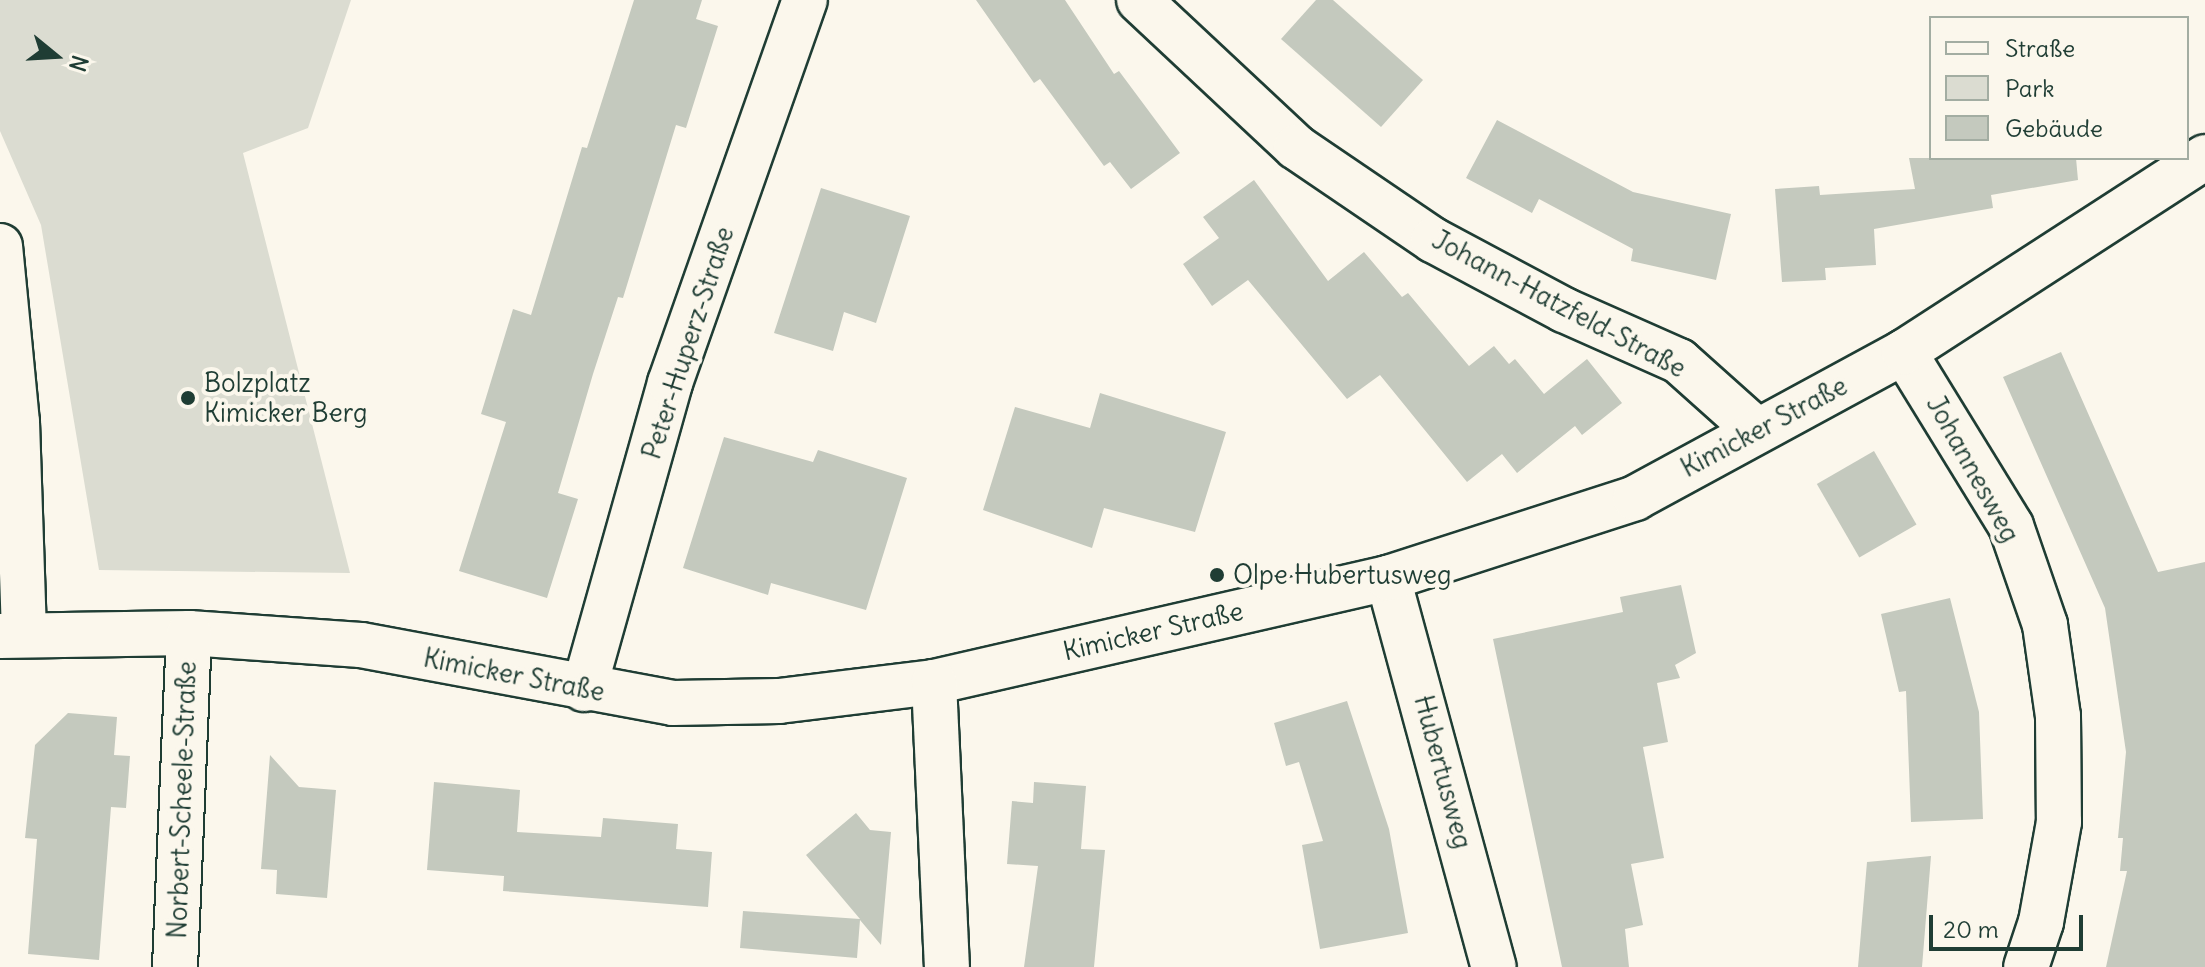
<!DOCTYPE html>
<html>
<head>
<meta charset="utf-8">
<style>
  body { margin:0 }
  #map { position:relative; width:2205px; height:967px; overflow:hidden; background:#fbf7ec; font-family:Delius,sans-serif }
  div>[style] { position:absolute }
  .green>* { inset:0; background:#dbdcd1 }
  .building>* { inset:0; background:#c4c9be; transform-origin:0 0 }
  .roads { filter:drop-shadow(2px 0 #1f3d34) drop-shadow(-2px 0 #1f3d34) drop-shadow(0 2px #1f3d34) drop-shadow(0 -2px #1f3d34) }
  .minor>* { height:44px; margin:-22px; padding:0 22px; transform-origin:22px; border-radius:22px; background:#fbf7ec }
  .dots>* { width:22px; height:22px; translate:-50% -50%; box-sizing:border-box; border:4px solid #fbf7ec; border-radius:50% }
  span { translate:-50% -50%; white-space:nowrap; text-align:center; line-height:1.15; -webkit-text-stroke:8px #fbf7ec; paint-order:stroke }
  .street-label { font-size:26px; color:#1f3d34 }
  .poi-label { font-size:26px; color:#1f3d34 }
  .left { translate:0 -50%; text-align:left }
  .legend { position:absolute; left:1929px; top:16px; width:260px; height:144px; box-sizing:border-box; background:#fbf7ec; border:2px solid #a3ada2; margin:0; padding:10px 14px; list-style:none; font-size:24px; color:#1f3d34 }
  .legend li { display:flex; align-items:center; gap:16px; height:40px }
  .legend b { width:40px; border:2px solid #a3ada2 }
  .north { position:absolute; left:16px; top:16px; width:80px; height:80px; -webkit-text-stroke:6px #fbf7ec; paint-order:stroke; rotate:108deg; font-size:22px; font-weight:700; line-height:32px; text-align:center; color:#1f3d34 }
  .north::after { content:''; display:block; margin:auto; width:28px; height:36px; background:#1f3d34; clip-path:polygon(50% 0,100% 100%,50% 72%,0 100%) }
  .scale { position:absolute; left:1929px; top:915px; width:154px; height:36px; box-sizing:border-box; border:4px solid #1f3d34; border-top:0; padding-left:10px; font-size:24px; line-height:28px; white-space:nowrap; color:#1f3d34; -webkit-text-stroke:6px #fbf7ec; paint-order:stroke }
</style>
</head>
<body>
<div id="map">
  <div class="green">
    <i style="clip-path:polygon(0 0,351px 0,308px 128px,243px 153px,350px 573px,99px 570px,41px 225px,0 131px)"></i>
  </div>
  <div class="building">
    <i style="clip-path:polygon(634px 0,702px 0,696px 19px,718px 26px,686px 128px,676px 125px,623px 298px,618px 297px,593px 374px,558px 493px,578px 499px,547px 598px,459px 571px,506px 422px,481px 414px,513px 309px,531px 315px,582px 147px,587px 148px)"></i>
    <i style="clip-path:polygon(976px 0,1065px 0,1114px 74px,1119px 71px,1180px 153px,1131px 189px,1110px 162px,1104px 166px,1040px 79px,1034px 83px)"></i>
    <i style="clip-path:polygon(1316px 0,1333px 0,1423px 80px,1381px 127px,1281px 39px)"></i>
    <i style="clip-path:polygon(1497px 120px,1633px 192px,1731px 214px,1716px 280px,1631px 261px,1633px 249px,1539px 199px,1532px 213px,1466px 178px)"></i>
    <i style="clip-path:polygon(1909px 158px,2076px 158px,2078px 180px,1991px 195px,1993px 208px,1874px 229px,1876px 265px,1825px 268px,1826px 280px,1782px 282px,1775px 189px,1819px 186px,1820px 195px,1915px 189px)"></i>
    <i style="clip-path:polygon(1254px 180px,1328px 281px,1364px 252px,1402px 297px,1408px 293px,1469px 366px,1494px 346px,1509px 364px,1515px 359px,1544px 394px,1587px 359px,1622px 403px,1582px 435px,1575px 426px,1517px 473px,1502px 454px,1467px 482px,1380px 375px,1347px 399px,1248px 280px,1212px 306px,1183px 264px,1219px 238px,1203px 217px)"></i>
    <i style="clip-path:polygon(821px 188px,910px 216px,876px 323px,844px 312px,833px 351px,774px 333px)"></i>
    <i style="clip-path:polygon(2061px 352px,2158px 572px,2205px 562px,2205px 967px,2106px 967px,2127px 871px,2120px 871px,2123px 838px,2118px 838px,2126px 752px,2105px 608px,2003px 377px)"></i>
    <i style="clip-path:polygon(1100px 393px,1226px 432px,1195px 532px,1104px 508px,1092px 548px,983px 510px,1015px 407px,1090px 428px)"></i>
    <i style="clip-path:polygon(724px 437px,813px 462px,818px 450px,907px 478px,866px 610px,771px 583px,768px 595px,683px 568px)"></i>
    <i style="left:1874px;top:451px;width:85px;height:66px;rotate:60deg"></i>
    <i style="clip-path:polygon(1681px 585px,1696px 653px,1675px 665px,1680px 678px,1657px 683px,1668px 742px,1643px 747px,1664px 858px,1631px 864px,1643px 925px,1625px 929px,1629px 967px,1562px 967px,1493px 639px,1623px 612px,1620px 597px)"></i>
    <i style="clip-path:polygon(1950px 598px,1979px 712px,1983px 819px,1911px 822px,1906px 691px,1899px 692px,1881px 614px)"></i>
    <i style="clip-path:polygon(1347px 701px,1389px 829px,1408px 933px,1320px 949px,1302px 845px,1323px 841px,1299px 762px,1286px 766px,1274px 723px)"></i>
    <i style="clip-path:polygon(68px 713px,117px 717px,114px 755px,130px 756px,126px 808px,111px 807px,99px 960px,28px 954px,37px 839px,25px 838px,35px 745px)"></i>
    <i style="clip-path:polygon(270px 755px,299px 787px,336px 790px,327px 898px,276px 894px,277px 870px,261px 869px)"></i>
    <i style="clip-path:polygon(434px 782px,520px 790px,517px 832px,601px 837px,603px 818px,678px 824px,676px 849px,712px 852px,708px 907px,503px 891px,504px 876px,427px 870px)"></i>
    <i style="clip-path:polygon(1034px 782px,1086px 786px,1081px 849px,1105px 850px,1094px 967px,1024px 967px,1038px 866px,1007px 864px,1012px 801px,1033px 803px)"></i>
    <i style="clip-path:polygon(856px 813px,870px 830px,891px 832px,881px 945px,860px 920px,857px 958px,740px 948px,743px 911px,860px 919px,806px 855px)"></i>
    <i style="clip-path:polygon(1931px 856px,1922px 967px,1858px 967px,1867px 862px)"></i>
  </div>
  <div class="roads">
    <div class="minor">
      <i style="left:1139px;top:0;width:215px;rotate:43.1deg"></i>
      <i style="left:1296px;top:147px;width:166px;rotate:34.2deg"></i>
      <i style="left:1433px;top:240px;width:149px;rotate:28.1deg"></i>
      <i style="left:1564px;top:310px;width:126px;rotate:23.9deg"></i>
      <i style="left:1679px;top:361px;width:102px;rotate:41.8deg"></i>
      <i style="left:0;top:246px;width:177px;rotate:84.5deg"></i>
      <i style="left:17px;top:422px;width:211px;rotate:88.1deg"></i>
      <i style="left:1904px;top:352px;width:204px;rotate:58.4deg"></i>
      <i style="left:2011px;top:526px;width:105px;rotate:71deg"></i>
      <i style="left:2045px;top:625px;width:92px;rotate:81.9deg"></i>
      <i style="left:2058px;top:716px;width:106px;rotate:89.5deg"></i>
      <i style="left:2059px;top:822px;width:102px;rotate:100.2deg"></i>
      <i style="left:2041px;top:922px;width:47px;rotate:108.4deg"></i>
      <i style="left:1388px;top:578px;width:403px;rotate:74.8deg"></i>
      <i style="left:0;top:636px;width:189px;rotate:-0.9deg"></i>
      <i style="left:189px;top:633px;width:172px;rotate:4deg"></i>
      <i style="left:361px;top:645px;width:317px;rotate:10.5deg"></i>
      <i style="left:673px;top:703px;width:106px;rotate:-1.1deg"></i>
      <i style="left:779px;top:701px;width:156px;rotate:-7deg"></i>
      <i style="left:934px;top:682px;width:466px;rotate:-12.9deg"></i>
      <i style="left:1388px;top:578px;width:260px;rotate:-17.9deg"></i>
      <i style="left:1635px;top:498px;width:306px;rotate:-28.5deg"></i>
      <i style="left:1904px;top:352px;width:359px;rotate:-32.9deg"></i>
      <i style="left:934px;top:682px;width:285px;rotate:87.4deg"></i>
      <i style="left:584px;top:689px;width:318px;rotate:-74.3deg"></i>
      <i style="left:670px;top:383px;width:406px;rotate:-70.6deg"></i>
      <i style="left:175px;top:967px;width:334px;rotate:-87.6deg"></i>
    </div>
  </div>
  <div class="dots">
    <i style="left:188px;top:398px;background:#1f3d34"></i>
    <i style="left:1217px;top:575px;background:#1f3d34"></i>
  </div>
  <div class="street-label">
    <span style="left:1559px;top:304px;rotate:28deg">Johann-Hatzfeld-Straße</span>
    <span style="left:688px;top:343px;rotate:-72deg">Peter-Huperz-Straße</span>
    <span style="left:1764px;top:427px;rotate:-28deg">Kimicker Straße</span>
    <span style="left:1973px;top:469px;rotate:61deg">Johannesweg</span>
    <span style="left:1153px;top:631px;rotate:-13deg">Kimicker Straße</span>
    <span style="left:514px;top:675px;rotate:11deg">Kimicker Straße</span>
    <span style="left:1443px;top:772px;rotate:75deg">Hubertusweg</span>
    <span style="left:182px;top:800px;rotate:-88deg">Norbert-Scheele-Straße</span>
  </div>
  <div class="poi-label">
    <span class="left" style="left:204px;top:398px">Bolzplatz<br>Kimicker Berg</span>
    <span class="left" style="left:1233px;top:575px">Olpe Hubertusweg</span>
  </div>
  <ul class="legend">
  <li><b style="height:10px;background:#fbf7ec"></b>Straße</li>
  <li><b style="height:22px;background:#dbdcd1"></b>Park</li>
  <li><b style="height:22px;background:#c4c9be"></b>Gebäude</li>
  </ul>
  <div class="north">N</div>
  <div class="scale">20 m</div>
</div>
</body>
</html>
